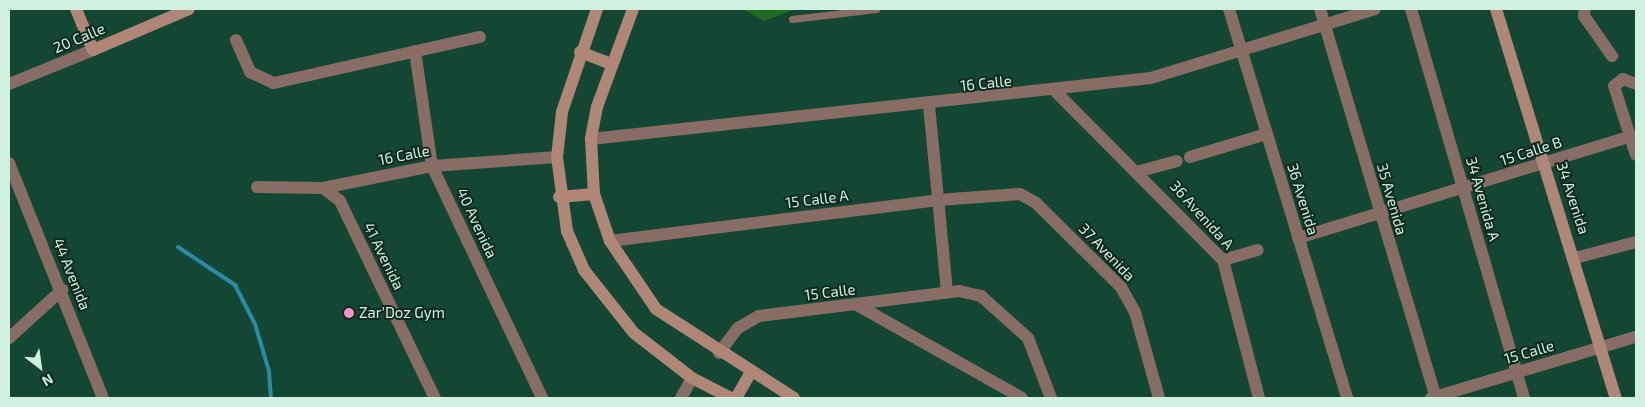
<!DOCTYPE html>
<html>
<head>
<meta charset="utf-8">
<style>
  body { margin:0 }
  #map { position:relative; width:1645px; height:407px; overflow:hidden; background:#144733; font-family:"Exo 2",sans-serif }
  div>[style] { position:absolute }
  .stream>* { height:4px; margin:-2px; padding:0 2px; transform-origin:2px; border-radius:2px; background:#2b8aa8 }
  .building>* { inset:0; background:#1f6920 }
  .lane>* { height:7px; margin:-3.5px; padding:0 3.5px; transform-origin:3.5px; border-radius:3.5px; background:#876d63 }
  .street>* { height:12px; margin:-6px; padding:0 6px; transform-origin:6px; border-radius:6px; background:#876d63 }
  .secondary>* { height:12px; margin:-6px; padding:0 6px; transform-origin:6px; border-radius:6px; background:#b08777 }
  .dots>* { width:14px; height:14px; translate:-50% -50%; box-sizing:border-box; border:2px solid #0e2a1e; border-radius:50% }
  span { translate:-50% -50%; white-space:nowrap; text-align:center; line-height:1.15; -webkit-text-stroke:4px #0e2a1e; paint-order:stroke }
  .street-label { font-size:15px; color:#d0f0e0 }
  .poi-label { font-size:15px; color:#d0f0e0 }
  .left { translate:0 -50%; text-align:left }
  .frame { position:absolute; inset:0; border:10px solid #d0f0e0; pointer-events:none }
  .north { position:absolute; left:15px; top:342px; width:50px; height:50px; -webkit-text-stroke:4px #0e2a1e; paint-order:stroke; rotate:150deg; font-size:14px; font-weight:700; line-height:20px; text-align:center; color:#d0f0e0 }
  .north::after { content:''; display:block; margin:auto; width:18px; height:22px; background:#d0f0e0; clip-path:polygon(50% 0,100% 100%,50% 72%,0 100%) }
</style>
</head>
<body>
<div id="map">
  <div class="stream">
    <i style="left:178px;top:247px;width:69px;rotate:33.7deg"></i>
    <i style="left:235px;top:285px;width:44px;rotate:62.9deg"></i>
    <i style="left:255px;top:324px;width:49px;rotate:73.4deg"></i>
    <i style="left:269px;top:371px;width:27px;rotate:86deg"></i>
  </div>
  <div class="building">
    <i style="clip-path:polygon(742px 9px,794px 9px,794px 10px,764px 21px)"></i>
  </div>
  <div class="lane">
    <i style="left:792px;top:19px;width:85px;rotate:-6.8deg"></i>
  </div>
  <div class="street">
    <i style="left:1229px;top:9px;width:407px;rotate:73.1deg"></i>
    <i style="left:1320px;top:9px;width:406px;rotate:73.4deg"></i>
    <i style="left:1411px;top:9px;width:405px;rotate:73.8deg"></i>
    <i style="left:1585px;top:9px;width:7px;rotate:98deg"></i>
    <i style="left:1584px;top:16px;width:49px;rotate:55deg"></i>
    <i style="left:236px;top:40px;width:35px;rotate:66deg"></i>
    <i style="left:250px;top:72px;width:26px;rotate:25deg"></i>
    <i style="left:274px;top:83px;width:211px;rotate:-12.6deg"></i>
    <i style="left:415px;top:51px;width:116px;rotate:81.6deg"></i>
    <i style="left:432px;top:166px;width:257px;rotate:64.6deg"></i>
    <i style="left:9px;top:84px;width:91px;rotate:-22deg"></i>
    <i style="left:1636px;top:84px;width:14px;rotate:-159deg"></i>
    <i style="left:1623px;top:79px;width:11px;rotate:142deg"></i>
    <i style="left:1614px;top:86px;width:72px;rotate:72.3deg"></i>
    <i style="left:1056px;top:92px;width:237px;rotate:45.2deg"></i>
    <i style="left:1223px;top:260px;width:143px;rotate:75.4deg"></i>
    <i style="left:929px;top:105px;width:187px;rotate:84.5deg"></i>
    <i style="left:591px;top:139px;width:563px;rotate:-6.22deg"></i>
    <i style="left:1151px;top:78px;width:234px;rotate:-17.1deg"></i>
    <i style="left:1190px;top:157px;width:79px;rotate:-16.8deg"></i>
    <i style="left:9px;top:163px;width:253px;rotate:68.2deg"></i>
    <i style="left:1140px;top:171px;width:38px;rotate:-15deg"></i>
    <i style="left:257px;top:187px;width:66px;rotate:0.9deg"></i>
    <i style="left:323px;top:188px;width:111px;rotate:-11.4deg"></i>
    <i style="left:432px;top:166px;width:125px;rotate:-4.1deg"></i>
    <i style="left:323px;top:188px;width:21px;rotate:37deg"></i>
    <i style="left:340px;top:201px;width:219px;rotate:64.3deg"></i>
    <i style="left:1298px;top:238px;width:348px;rotate:-17deg"></i>
    <i style="left:610px;top:241px;width:331px;rotate:-7.1deg"></i>
    <i style="left:938px;top:200px;width:82px;rotate:-4.2deg"></i>
    <i style="left:1020px;top:194px;width:18px;rotate:29deg"></i>
    <i style="left:1036px;top:203px;width:120px;rotate:44.7deg"></i>
    <i style="left:1121px;top:287px;width:29px;rotate:61deg"></i>
    <i style="left:1135px;top:312px;width:89px;rotate:74.4deg"></i>
    <i style="left:1575px;top:258px;width:63px;rotate:-14.7deg"></i>
    <i style="left:1223px;top:260px;width:36px;rotate:-16deg"></i>
    <i style="left:857px;top:305px;width:189px;rotate:29.4deg"></i>
    <i style="left:9px;top:338px;width:72px;rotate:-42.2deg"></i>
    <i style="left:719px;top:353px;width:31px;rotate:-53deg"></i>
    <i style="left:738px;top:328px;width:24px;rotate:-30deg"></i>
    <i style="left:759px;top:316px;width:202px;rotate:-7.1deg"></i>
    <i style="left:959px;top:291px;width:23px;rotate:13deg"></i>
    <i style="left:981px;top:296px;width:63px;rotate:41.8deg"></i>
    <i style="left:1028px;top:338px;width:64px;rotate:69deg"></i>
    <i style="left:681px;top:398px;width:23px;rotate:-61deg"></i>
    <i style="left:1431px;top:398px;width:214px;rotate:-16.6deg"></i>
  </div>
  <div class="secondary">
    <i style="left:76px;top:9px;width:44px;rotate:67.5deg"></i>
    <i style="left:93px;top:50px;width:104px;rotate:-23.1deg"></i>
    <i style="left:597px;top:9px;width:109px;rotate:108.8deg"></i>
    <i style="left:562px;top:112px;width:45px;rotate:96.3deg"></i>
    <i style="left:557px;top:157px;width:75px;rotate:82.3deg"></i>
    <i style="left:567px;top:231px;width:43px;rotate:66.4deg"></i>
    <i style="left:584px;top:270px;width:80px;rotate:51.6deg"></i>
    <i style="left:634px;top:333px;width:73px;rotate:37.8deg"></i>
    <i style="left:692px;top:378px;width:44px;rotate:27.1deg"></i>
    <i style="left:633px;top:9px;width:104px;rotate:110.2deg"></i>
    <i style="left:597px;top:107px;width:33px;rotate:101deg"></i>
    <i style="left:591px;top:139px;width:55px;rotate:86.9deg"></i>
    <i style="left:594px;top:194px;width:50px;rotate:71.2deg"></i>
    <i style="left:610px;top:241px;width:82px;rotate:55.9deg"></i>
    <i style="left:656px;top:309px;width:164px;rotate:32.8deg"></i>
    <i style="left:1496px;top:9px;width:407px;rotate:72.9deg"></i>
    <i style="left:580px;top:52px;width:34px;rotate:21deg"></i>
    <i style="left:559px;top:197px;width:35px;rotate:-5deg"></i>
    <i style="left:736px;top:398px;width:28px;rotate:-60deg"></i>
  </div>
  <div class="dots">
    <i style="left:349px;top:313px;background:#f690cf"></i>
  </div>
  <div class="street-label">
    <span style="left:79px;top:38px;rotate:-23deg">20 Calle</span>
    <span style="left:986px;top:83px;rotate:-6deg">16 Calle</span>
    <span style="left:1531px;top:151px;rotate:-18deg">15 Calle B</span>
    <span style="left:404px;top:155px;rotate:-11deg">16 Calle</span>
    <span style="left:1573px;top:198px;rotate:72deg">34 Avenida</span>
    <span style="left:817px;top:199px;rotate:-7deg">15 Calle A</span>
    <span style="left:1303px;top:199px;rotate:73deg">36 Avenida</span>
    <span style="left:1392px;top:199px;rotate:74deg">35 Avenida</span>
    <span style="left:1483px;top:199px;rotate:74deg">34 Avenida A</span>
    <span style="left:1202px;top:215px;rotate:48deg">36 Avenida A</span>
    <span style="left:477px;top:223px;rotate:65deg">40 Avenida</span>
    <span style="left:1107px;top:252px;rotate:46deg">37 Avenida</span>
    <span style="left:384px;top:256px;rotate:64deg">41 Avenida</span>
    <span style="left:72px;top:274px;rotate:68deg">44 Avenida</span>
    <span style="left:830px;top:292px;rotate:-7deg">15 Calle</span>
    <span style="left:1529px;top:352px;rotate:-16deg">15 Calle</span>
  </div>
  <div class="poi-label">
    <span class="left" style="left:359px;top:313px">Zar'Doz Gym</span>
  </div>
  <div class="frame"></div>
  <div class="north">N</div>
</div>
</body>
</html>
